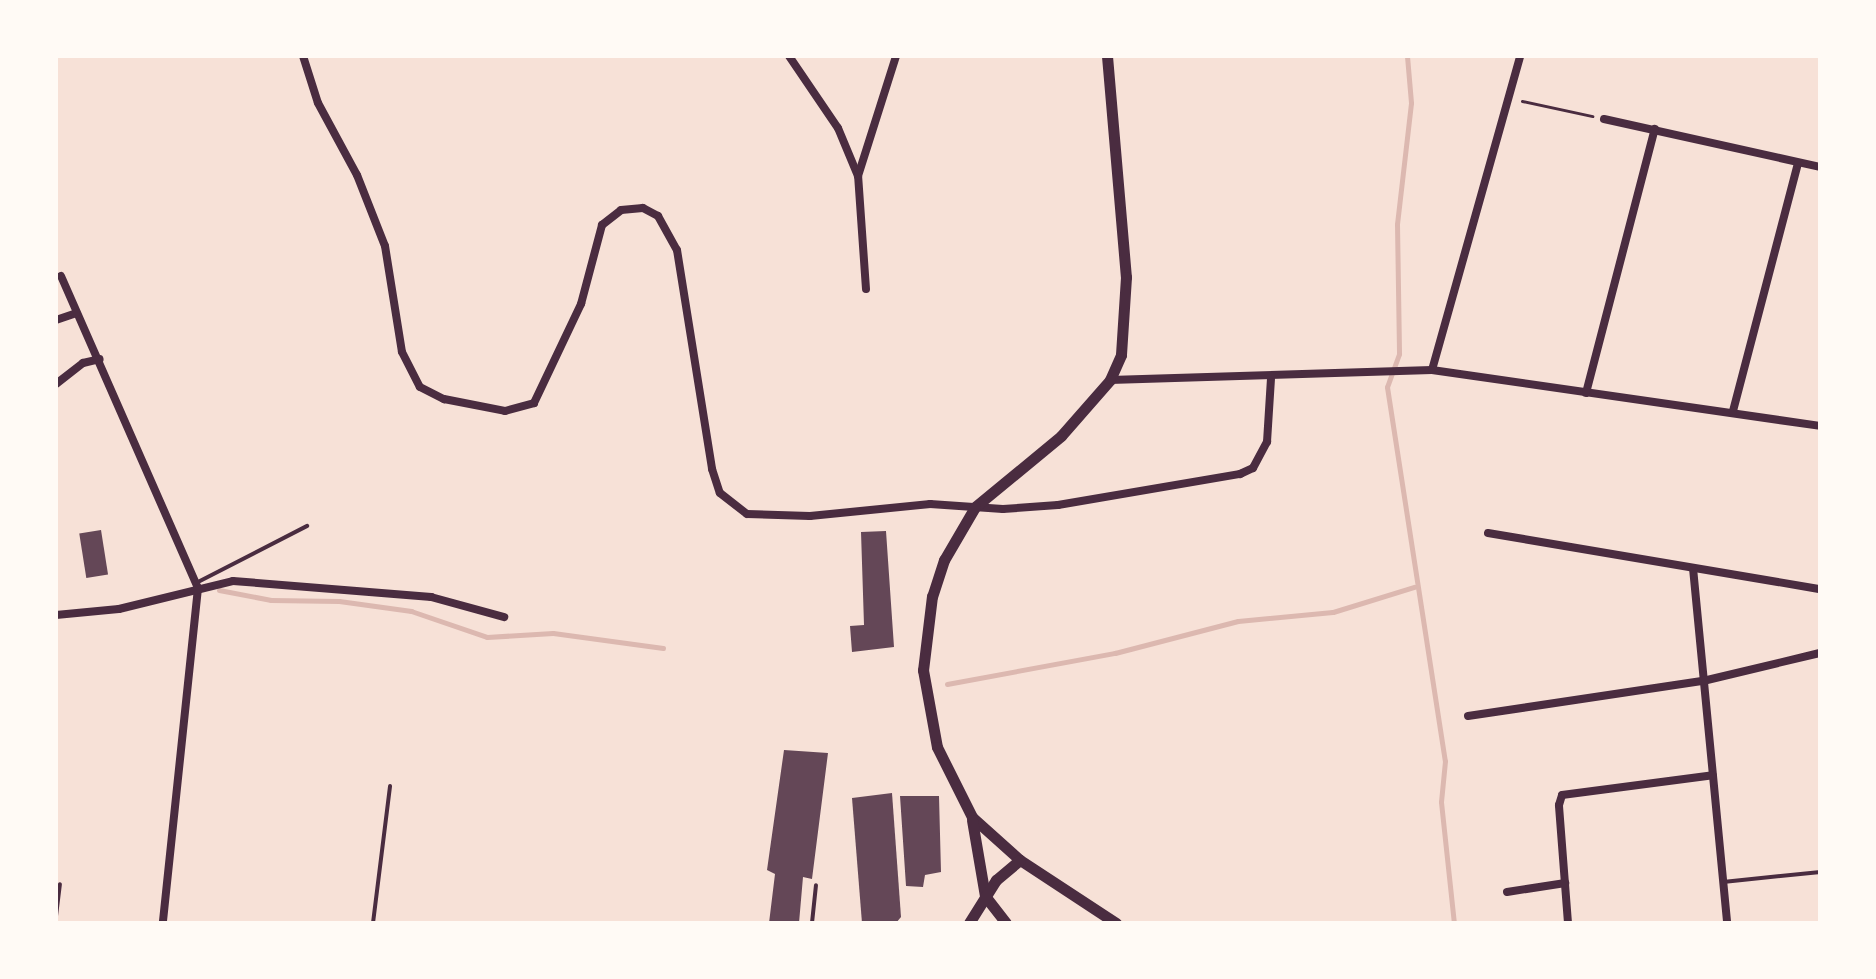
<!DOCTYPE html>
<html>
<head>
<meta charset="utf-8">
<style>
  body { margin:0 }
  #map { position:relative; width:1876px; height:979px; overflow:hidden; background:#f7e1d7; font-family:Cabin,sans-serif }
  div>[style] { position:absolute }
  .stream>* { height:5px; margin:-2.5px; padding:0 2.5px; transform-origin:2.5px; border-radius:2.5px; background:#dcb8b0 }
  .building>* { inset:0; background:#644757; transform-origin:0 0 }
  .path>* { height:3px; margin:-1.5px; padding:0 1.5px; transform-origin:1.5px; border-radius:1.5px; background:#4a2c40 }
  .service>* { height:4px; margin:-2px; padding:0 2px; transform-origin:2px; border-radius:2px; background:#4a2c40 }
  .minor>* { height:8px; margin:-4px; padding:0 4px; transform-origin:4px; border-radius:4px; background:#4a2c40 }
  .secondary>* { height:11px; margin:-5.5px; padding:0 5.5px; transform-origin:5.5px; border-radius:5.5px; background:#4a2c40 }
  span { translate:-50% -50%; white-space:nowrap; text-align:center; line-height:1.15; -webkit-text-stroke:7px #fffaf5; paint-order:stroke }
  .frame { position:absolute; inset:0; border:58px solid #fffaf5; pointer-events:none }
</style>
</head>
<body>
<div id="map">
  <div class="stream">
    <i style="left:1407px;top:56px;width:47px;rotate:85.1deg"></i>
    <i style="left:1411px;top:103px;width:122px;rotate:96.6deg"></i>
    <i style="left:1397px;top:224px;width:130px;rotate:89.1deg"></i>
    <i style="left:1399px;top:354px;width:35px;rotate:110deg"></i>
    <i style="left:1387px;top:387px;width:378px;rotate:81.2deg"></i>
    <i style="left:1445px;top:761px;width:41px;rotate:95.6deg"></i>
    <i style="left:1441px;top:802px;width:122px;rotate:83.9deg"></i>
    <i style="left:219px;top:590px;width:53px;rotate:10.9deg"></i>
    <i style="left:271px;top:600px;width:68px;rotate:0.8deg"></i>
    <i style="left:339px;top:601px;width:73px;rotate:7.9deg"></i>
    <i style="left:411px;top:611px;width:80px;rotate:18.9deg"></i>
    <i style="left:487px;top:637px;width:66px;rotate:-3.5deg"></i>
    <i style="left:553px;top:633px;width:111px;rotate:7.8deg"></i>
    <i style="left:947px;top:684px;width:171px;rotate:-10.5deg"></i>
    <i style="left:1115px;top:653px;width:127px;rotate:-14.6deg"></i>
    <i style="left:1238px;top:621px;width:95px;rotate:-5.4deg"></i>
    <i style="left:1333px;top:612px;width:85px;rotate:-17.2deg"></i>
  </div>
  <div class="building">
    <i style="left:101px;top:530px;width:45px;height:22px;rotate:81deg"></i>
    <i style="clip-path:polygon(886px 531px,894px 647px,852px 652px,850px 626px,864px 625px,861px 532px)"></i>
    <i style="clip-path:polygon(784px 750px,828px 753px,812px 879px,803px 877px,799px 923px,769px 923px,775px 874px,767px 870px)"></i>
    <i style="clip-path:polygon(892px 793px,901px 917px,896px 923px,862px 923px,852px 798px)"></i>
    <i style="clip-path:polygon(900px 796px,939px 796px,941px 872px,925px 875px,923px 887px,906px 886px)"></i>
  </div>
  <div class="path">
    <i style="left:1522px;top:101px;width:72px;rotate:12.1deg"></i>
  </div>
  <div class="service">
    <i style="left:196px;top:583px;width:125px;rotate:-27.2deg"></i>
    <i style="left:1723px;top:882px;width:98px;rotate:-5.9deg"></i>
    <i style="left:56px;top:916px;width:32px;rotate:-83deg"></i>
    <i style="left:373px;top:923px;width:138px;rotate:-82.9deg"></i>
    <i style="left:812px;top:923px;width:38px;rotate:-84deg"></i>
  </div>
  <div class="minor">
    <i style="left:303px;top:56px;width:49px;rotate:72.3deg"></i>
    <i style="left:318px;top:103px;width:82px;rotate:61.6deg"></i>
    <i style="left:357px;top:175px;width:76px;rotate:68.5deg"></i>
    <i style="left:385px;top:246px;width:107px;rotate:80.9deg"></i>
    <i style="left:402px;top:352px;width:39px;rotate:63deg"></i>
    <i style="left:420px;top:387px;width:27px;rotate:27deg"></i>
    <i style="left:444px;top:399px;width:62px;rotate:11.1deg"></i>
    <i style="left:505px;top:411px;width:30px;rotate:-15deg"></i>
    <i style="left:534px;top:403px;width:110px;rotate:-64.6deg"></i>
    <i style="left:581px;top:304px;width:82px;rotate:-75.1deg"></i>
    <i style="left:602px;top:225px;width:24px;rotate:-38deg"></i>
    <i style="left:621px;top:210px;width:22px;rotate:-5deg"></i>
    <i style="left:643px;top:208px;width:17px;rotate:28deg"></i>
    <i style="left:658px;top:216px;width:39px;rotate:61deg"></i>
    <i style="left:677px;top:250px;width:222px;rotate:80.9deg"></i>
    <i style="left:712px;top:469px;width:25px;rotate:72deg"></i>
    <i style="left:720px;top:493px;width:34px;rotate:38deg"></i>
    <i style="left:747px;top:514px;width:63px;rotate:1.8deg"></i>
    <i style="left:810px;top:516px;width:121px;rotate:-5.7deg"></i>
    <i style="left:930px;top:504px;width:73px;rotate:3.9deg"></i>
    <i style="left:1003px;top:509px;width:55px;rotate:-4.2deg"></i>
    <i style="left:1058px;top:505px;width:185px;rotate:-9.7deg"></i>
    <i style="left:1240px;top:474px;width:14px;rotate:-25deg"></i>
    <i style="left:1253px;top:468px;width:30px;rotate:-62deg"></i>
    <i style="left:1267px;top:442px;width:63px;rotate:-86.4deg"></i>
    <i style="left:789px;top:56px;width:87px;rotate:55.8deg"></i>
    <i style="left:838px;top:128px;width:52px;rotate:67.4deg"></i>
    <i style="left:1604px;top:119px;width:221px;rotate:12.5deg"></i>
    <i style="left:61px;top:276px;width:341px;rotate:66.3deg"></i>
    <i style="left:198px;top:588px;width:337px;rotate:96deg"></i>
    <i style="left:866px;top:289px;width:113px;rotate:-94deg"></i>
    <i style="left:858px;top:176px;width:126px;rotate:-72.4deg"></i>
    <i style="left:56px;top:320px;width:21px;rotate:-19deg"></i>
    <i style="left:1432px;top:370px;width:326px;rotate:-74.3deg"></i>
    <i style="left:1110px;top:380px;width:322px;rotate:-1.8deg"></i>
    <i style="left:1432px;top:370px;width:392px;rotate:8.2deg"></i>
    <i style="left:56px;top:384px;width:34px;rotate:-38deg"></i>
    <i style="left:83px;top:363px;width:17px;rotate:-13deg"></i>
    <i style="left:1586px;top:393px;width:273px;rotate:-75.4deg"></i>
    <i style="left:1733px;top:411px;width:256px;rotate:-75.3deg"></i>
    <i style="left:1488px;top:533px;width:337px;rotate:9.6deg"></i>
    <i style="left:1693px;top:568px;width:357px;rotate:84.5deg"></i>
    <i style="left:56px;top:615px;width:63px;rotate:-5.4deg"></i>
    <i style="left:119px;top:609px;width:117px;rotate:-13.8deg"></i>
    <i style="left:233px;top:581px;width:199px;rotate:4.6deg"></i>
    <i style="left:431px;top:597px;width:76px;rotate:15.3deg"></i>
    <i style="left:1468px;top:716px;width:238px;rotate:-8.5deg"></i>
    <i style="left:1703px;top:681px;width:120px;rotate:-13.5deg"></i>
    <i style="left:1507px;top:892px;width:59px;rotate:-8.8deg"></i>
    <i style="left:1568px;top:923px;width:118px;rotate:-94.4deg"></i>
    <i style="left:1559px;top:805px;width:10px;rotate:-73deg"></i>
    <i style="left:1562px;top:795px;width:152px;rotate:-7.5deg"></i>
  </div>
  <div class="secondary">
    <i style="left:1107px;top:56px;width:222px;rotate:85.1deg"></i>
    <i style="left:1126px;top:277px;width:78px;rotate:93.7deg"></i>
    <i style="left:1121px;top:355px;width:27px;rotate:114deg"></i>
    <i style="left:1110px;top:380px;width:74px;rotate:131.2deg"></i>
    <i style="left:1061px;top:436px;width:112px;rotate:140.5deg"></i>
    <i style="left:975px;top:507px;width:61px;rotate:120.3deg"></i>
    <i style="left:944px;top:560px;width:38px;rotate:108deg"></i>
    <i style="left:932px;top:596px;width:75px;rotate:96.9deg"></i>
    <i style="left:923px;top:670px;width:78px;rotate:79.7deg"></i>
    <i style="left:937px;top:747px;width:78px;rotate:63.4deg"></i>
    <i style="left:972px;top:817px;width:64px;rotate:41.9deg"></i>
    <i style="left:1020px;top:860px;width:115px;rotate:33.3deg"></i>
    <i style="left:972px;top:820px;width:77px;rotate:80.3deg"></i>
    <i style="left:985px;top:896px;width:34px;rotate:52deg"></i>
    <i style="left:969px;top:923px;width:51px;rotate:-57.9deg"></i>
    <i style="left:996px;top:880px;width:31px;rotate:-40deg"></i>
  </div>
  <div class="frame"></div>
</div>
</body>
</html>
